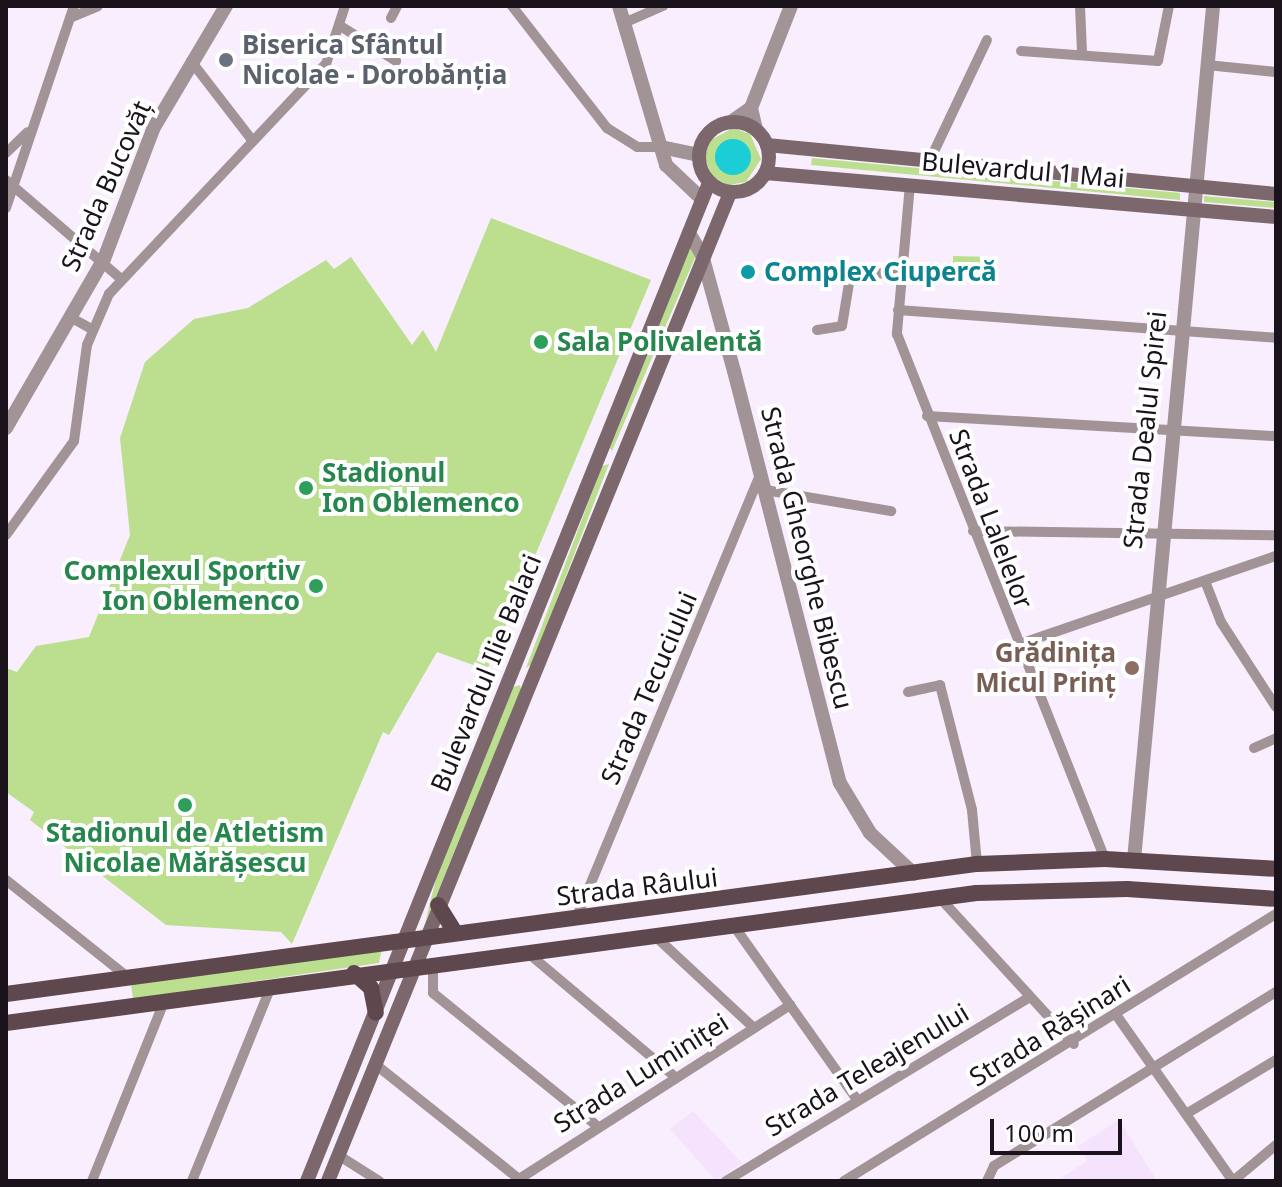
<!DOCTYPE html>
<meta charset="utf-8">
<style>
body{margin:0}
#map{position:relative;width:1282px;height:1187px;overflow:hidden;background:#f8eefd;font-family:"Noto Sans",sans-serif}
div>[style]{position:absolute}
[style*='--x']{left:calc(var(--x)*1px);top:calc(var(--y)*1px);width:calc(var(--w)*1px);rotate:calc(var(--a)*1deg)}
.built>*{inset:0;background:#f5e3fe}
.green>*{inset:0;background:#bbdf8e}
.water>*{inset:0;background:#1bcdd4}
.round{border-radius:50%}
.minor>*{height:10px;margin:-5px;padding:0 5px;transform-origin:5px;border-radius:5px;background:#a29397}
.tertiary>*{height:14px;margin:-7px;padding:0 7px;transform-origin:7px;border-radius:7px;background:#a29397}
.secondary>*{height:14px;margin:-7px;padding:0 7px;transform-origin:7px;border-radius:7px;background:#7b676c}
.secondary>.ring{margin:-7px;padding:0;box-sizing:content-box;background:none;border:14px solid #7b676c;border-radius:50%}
.primary>*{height:16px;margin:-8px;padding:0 8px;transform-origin:8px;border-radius:8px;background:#5f474e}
.dots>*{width:22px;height:22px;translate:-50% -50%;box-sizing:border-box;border:4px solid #fff;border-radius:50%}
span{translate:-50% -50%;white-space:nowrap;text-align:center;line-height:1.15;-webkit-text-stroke:8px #fff;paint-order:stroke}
.worship-label{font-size:26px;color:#5b616d;font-weight:700}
.left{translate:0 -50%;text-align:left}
.street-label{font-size:26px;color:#1a131c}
.culture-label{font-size:26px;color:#0d838f;font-weight:700}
.leisure-label{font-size:26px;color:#27864d;font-weight:700}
.right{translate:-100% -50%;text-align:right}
.education-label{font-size:26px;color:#785e54;font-weight:700}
.frame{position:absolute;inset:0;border:8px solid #1a131c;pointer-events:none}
.scale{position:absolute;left:990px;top:1119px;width:132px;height:36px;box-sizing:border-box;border:4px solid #1a131c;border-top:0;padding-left:10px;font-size:24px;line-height:28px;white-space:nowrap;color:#1a131c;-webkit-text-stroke:6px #fff;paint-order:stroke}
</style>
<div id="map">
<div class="built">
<div style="clip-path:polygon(693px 1111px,742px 1163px,716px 1181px,670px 1129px)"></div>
<div style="clip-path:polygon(1119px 1120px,1157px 1181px,1056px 1181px,1087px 1161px,1078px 1146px)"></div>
</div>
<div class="green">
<div style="clip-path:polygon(evenodd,733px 128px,750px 134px,761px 159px,746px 182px,728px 185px,712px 176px,705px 159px,709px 141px,733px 128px,734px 139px,750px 153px,718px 168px,716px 151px,734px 139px)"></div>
<div style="clip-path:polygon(812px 158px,1180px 193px,1180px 200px,811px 165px)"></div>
<div style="clip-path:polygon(1204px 196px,1276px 202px,1276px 208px,1204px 202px)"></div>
<div style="clip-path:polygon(491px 218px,651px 280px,487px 670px,437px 652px,389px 735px,383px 732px,292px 944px,281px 932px,166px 925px,30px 820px,34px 812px,6px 792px,6px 668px,17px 672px,36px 646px,89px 637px,130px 535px,120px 438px,145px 362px,194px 319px,248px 308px,326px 260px,334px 269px,351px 257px,412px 345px,423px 330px,436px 352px)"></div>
<div style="clip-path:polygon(690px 248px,697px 253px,612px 451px,610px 448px)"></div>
<div style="clip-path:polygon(953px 256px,988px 257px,987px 274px,953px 272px)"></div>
<div style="clip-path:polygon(609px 464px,532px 664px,526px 668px,602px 466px)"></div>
<div style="clip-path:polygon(520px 685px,521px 690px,425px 923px,437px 875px,513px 687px)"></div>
<div style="clip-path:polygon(382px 948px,379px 963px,133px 999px,131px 984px)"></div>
</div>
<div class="water">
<div class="round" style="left:715px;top:139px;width:36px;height:36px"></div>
</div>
<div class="minor">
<div style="--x:512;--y:6;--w:155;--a:52.1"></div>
<div style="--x:607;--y:128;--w:36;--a:32"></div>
<div style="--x:637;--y:147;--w:24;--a:0"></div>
<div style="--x:1080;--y:6;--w:46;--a:87.5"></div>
<div style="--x:70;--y:18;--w:30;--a:-23"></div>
<div style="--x:391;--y:18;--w:13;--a:-63"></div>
<div style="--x:624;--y:23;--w:43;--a:-23.6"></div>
<div style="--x:342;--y:27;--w:64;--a:32.2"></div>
<div style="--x:1021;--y:51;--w:137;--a:4.2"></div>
<div style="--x:1158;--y:61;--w:56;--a:-78.7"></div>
<div style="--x:191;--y:61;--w:100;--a:52.3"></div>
<div style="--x:1207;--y:65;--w:69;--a:5.8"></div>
<div style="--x:6;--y:153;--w:30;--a:-44"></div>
<div style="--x:929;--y:162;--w:135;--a:-64.6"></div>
<div style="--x:6;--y:180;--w:150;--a:40.7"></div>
<div style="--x:910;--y:184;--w:151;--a:95"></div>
<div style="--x:897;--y:334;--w:565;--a:68.39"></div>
<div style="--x:6;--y:208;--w:213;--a:-71.4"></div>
<div style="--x:898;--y:310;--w:379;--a:4.2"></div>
<div style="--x:70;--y:317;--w:25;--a:29"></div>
<div style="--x:817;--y:330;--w:25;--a:-9"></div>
<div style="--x:842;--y:326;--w:56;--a:-80.7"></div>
<div style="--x:851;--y:271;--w:50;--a:4.6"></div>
<div style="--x:927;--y:416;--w:350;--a:3.3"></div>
<div style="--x:765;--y:490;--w:128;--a:9.5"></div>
<div style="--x:973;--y:531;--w:303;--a:0.8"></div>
<div style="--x:6;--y:535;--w:116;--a:-54.1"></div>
<div style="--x:74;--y:441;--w:97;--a:-82.3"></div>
<div style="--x:87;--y:345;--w:56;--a:-66.7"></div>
<div style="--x:109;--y:294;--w:316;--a:-46.7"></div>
<div style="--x:326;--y:64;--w:61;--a:-71.9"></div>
<div style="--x:1205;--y:581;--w:44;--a:68.7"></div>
<div style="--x:1221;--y:622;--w:101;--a:57.1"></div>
<div style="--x:1017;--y:645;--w:274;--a:-19"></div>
<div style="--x:908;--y:692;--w:33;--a:-12"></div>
<div style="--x:940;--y:685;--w:129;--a:75.6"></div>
<div style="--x:972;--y:810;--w:54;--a:84.7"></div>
<div style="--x:1254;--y:748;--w:24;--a:-24"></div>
<div style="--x:6;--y:880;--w:159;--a:38.6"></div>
<div style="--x:940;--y:898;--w:198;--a:47.5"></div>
<div style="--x:576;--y:919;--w:481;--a:-67.5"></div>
<div style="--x:734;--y:926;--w:214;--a:54.7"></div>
<div style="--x:655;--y:936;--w:135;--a:42.9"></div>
<div style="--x:528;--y:953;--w:189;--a:40.1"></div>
<div style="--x:433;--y:963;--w:30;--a:90"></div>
<div style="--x:433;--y:993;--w:208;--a:39"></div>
<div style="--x:1117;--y:1016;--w:202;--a:54.9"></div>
<div style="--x:375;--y:1064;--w:184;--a:38.6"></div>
<div style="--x:1186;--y:1114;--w:105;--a:-31"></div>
<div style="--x:338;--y:1155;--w:49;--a:32.4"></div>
<div style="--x:92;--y:1181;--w:196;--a:-68.1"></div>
<div style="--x:192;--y:1181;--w:210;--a:-67.9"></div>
<div style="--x:516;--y:1181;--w:326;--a:-32.7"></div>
<div style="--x:726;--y:1181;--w:355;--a:-31.2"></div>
<div style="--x:844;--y:1181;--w:508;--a:-31.72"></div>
<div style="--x:987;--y:1181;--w:17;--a:-65"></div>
<div style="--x:994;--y:1166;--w:331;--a:-31.7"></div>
<div style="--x:1233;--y:1181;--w:56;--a:-39.9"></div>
</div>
<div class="tertiary">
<div style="--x:619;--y:6;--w:166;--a:73.5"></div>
<div style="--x:666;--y:165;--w:50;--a:43.4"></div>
<div style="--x:751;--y:108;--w:22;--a:77"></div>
<div style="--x:731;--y:122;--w:24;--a:-35"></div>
<div style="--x:751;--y:108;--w:110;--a:-68.6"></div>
<div style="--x:661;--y:147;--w:38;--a:12"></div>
<div style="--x:689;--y:233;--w:26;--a:59"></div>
<div style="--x:702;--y:255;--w:120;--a:74.6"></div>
<div style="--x:734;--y:371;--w:425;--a:75.6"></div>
<div style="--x:840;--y:783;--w:58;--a:59"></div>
<div style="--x:870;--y:833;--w:60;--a:43"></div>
<div style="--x:6;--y:428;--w:195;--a:-59.9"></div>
<div style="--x:104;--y:259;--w:139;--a:-69.3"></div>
<div style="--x:153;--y:129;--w:143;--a:-59.3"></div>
<div style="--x:1134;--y:860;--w:858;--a:-84.71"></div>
</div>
<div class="secondary">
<div class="ring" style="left:699px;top:122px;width:56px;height:56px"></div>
<div style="--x:767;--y:145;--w:511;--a:5.5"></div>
<div style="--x:765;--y:173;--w:513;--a:4.92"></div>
<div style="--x:307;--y:1181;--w:1076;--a:-68.06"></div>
<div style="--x:328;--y:1181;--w:1067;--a:-67.86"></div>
</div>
<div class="primary">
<div style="--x:438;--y:905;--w:32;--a:58"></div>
<div style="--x:354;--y:973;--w:23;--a:41"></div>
<div style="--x:371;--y:988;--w:25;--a:79"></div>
<div style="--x:6;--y:994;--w:980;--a:-7.63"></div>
<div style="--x:977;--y:864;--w:128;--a:-2.2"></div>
<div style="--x:1105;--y:859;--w:171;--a:3.3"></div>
<div style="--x:6;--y:1023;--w:979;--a:-7.63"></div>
<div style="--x:976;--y:893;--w:151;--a:-1.5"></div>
<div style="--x:1127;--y:889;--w:149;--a:3.8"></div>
</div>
<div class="dots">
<div style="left:226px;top:60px;background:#6b7280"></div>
<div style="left:748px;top:272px;background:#0f9aa8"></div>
<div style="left:541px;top:342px;background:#2e9e5b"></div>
<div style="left:306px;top:488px;background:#2e9e5b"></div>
<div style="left:316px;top:586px;background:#2e9e5b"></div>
<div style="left:1132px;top:668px;background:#8d6e63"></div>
<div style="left:185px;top:805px;background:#2e9e5b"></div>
</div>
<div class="worship-label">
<span class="left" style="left:242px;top:60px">Biserica Sfântul<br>Nicolae - Dorobănția</span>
</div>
<div class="street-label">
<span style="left:1023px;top:170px;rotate:5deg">Bulevardul 1 Mai</span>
<span style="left:106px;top:186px;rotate:-66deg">Strada Bucovăț</span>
<span style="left:1145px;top:430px;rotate:-84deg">Strada Dealul Spirei</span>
<span style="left:991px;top:519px;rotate:69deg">Strada Lalelelor</span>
<span style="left:807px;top:558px;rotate:76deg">Strada Gheorghe Bibescu</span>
<span style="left:486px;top:673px;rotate:-68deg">Bulevardul Ilie Balaci</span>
<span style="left:649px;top:688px;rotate:-67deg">Strada Tecuciului</span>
<span style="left:637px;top:887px;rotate:-7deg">Strada Râului</span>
<span style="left:1050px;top:1031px;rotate:-32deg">Strada Rășinari</span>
<span style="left:867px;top:1070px;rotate:-31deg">Strada Teleajenului</span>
<span style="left:641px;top:1073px;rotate:-32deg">Strada Luminiței</span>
</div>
<div class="culture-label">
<span class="left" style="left:764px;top:272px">Complex Ciupercă</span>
</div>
<div class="leisure-label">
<span class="left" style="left:557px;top:342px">Sala Polivalentă</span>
<span class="left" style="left:322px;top:488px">Stadionul<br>Ion Oblemenco</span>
<span class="right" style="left:300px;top:586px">Complexul Sportiv<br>Ion Oblemenco</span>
<span style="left:185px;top:848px">Stadionul de Atletism<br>Nicolae Mărășescu</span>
</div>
<div class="education-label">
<span class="right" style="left:1116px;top:668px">Grădinița<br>Micul Prinț</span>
</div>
<div class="frame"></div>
<div class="scale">100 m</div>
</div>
